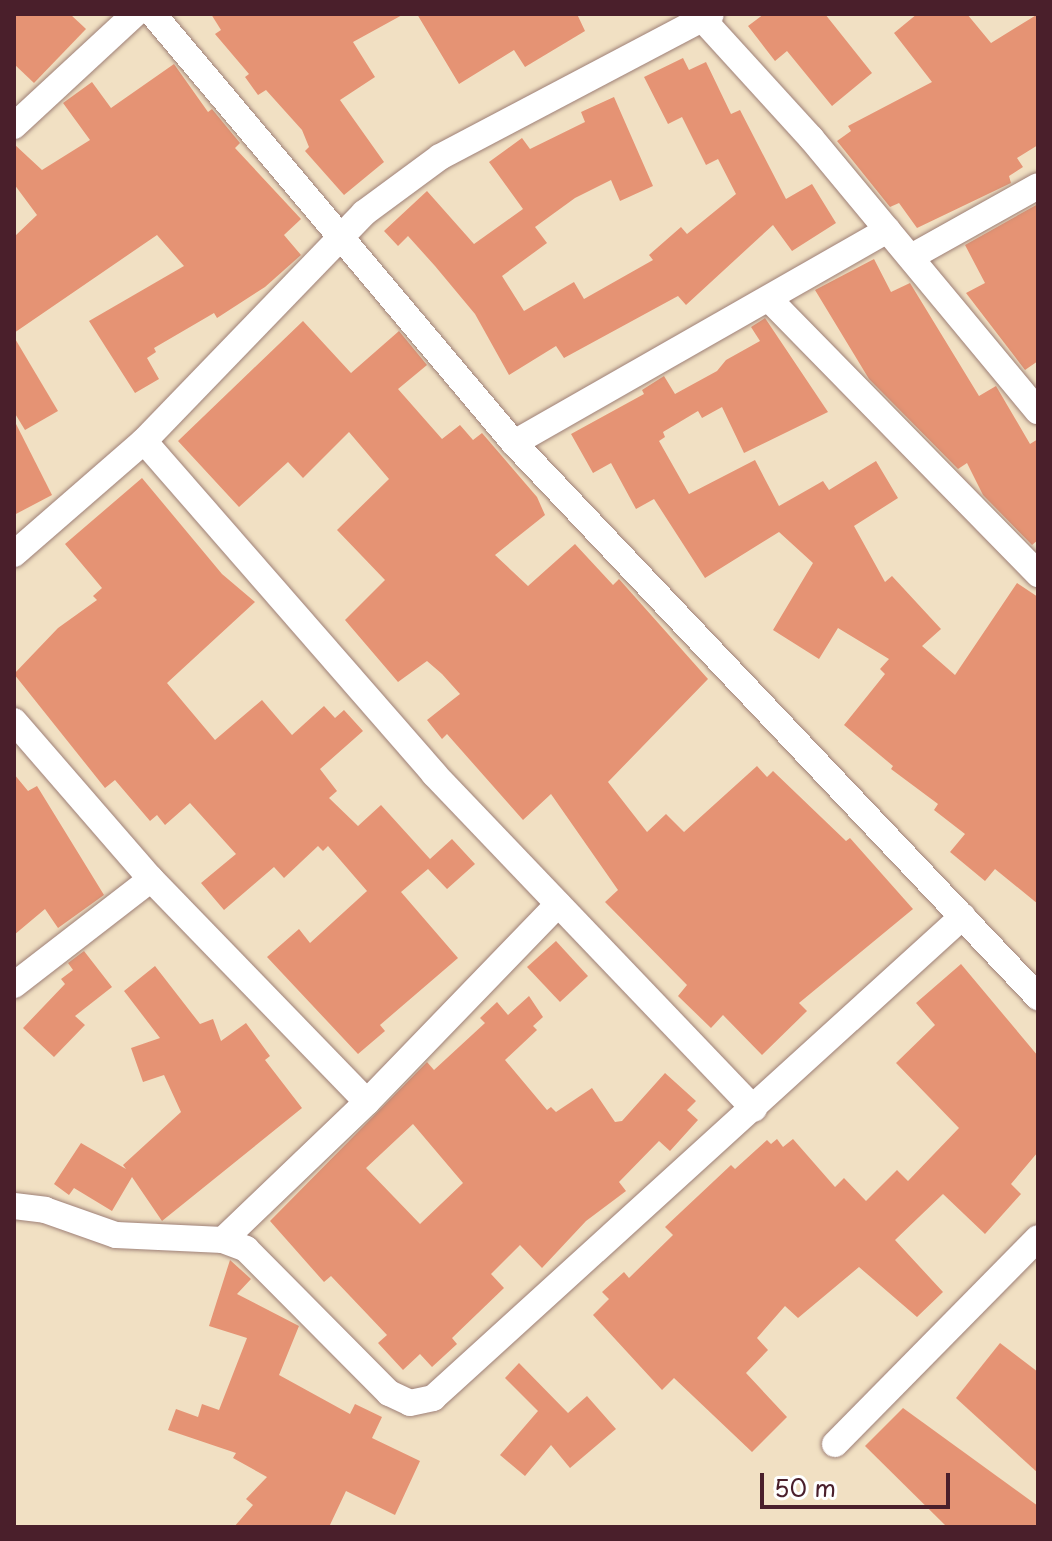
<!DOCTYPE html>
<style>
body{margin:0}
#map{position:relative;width:1052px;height:1541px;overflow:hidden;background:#f1e0c3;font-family:"Playpen Sans",sans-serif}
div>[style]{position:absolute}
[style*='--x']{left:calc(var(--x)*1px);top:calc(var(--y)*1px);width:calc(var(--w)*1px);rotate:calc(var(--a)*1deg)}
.building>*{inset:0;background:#e59374}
.roads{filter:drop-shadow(0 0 2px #9e8077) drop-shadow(0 0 2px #9e8077)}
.minor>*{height:26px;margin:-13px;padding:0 13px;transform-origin:13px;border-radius:13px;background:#fff}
span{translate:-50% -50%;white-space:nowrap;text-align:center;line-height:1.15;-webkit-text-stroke:6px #fff;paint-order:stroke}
.frame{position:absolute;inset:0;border:16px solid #4a1f2b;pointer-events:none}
.scale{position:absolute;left:760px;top:1473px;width:190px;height:36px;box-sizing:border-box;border:4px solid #4a1f2b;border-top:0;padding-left:10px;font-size:24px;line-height:28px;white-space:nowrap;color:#4a1f2b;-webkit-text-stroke:6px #fff;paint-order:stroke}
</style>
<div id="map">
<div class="building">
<div style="clip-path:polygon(14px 14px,70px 14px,86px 29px,34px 83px,14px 64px)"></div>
<div style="clip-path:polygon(211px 14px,404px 14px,353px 42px,375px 77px,340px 100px,384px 162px,344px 195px,305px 151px,309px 147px,302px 130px,266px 90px,258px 95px,245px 77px,249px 74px,215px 34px,221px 30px)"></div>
<div style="clip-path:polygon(417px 14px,577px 14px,585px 31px,525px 67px,514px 50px,459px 84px)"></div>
<div style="clip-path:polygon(764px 14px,825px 14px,872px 73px,832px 106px,787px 51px,775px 61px,748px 26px)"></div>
<div style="clip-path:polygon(917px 14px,967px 14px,991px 43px,1038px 14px,1038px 145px,1017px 158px,1023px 167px,1009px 176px,1011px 183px,917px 228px,899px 203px,890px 207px,837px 141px,851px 131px,848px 126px,932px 82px,894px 33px)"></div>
<div style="clip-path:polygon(683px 58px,689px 70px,706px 62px,731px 114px,740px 110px,786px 199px,812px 184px,836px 223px,792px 251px,773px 225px,686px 305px,678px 296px,564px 358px,556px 346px,509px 375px,475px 314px,435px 266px,408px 236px,398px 246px,384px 231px,427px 191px,474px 244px,523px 209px,489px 162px,522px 138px,530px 149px,585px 122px,581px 112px,614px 97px,653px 186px,620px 201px,611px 180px,575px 198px,535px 227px,547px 243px,502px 276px,524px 311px,574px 282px,584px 299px,653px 260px,649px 255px,681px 227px,687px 234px,736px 194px,718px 159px,706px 165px,682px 117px,668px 124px,644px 77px)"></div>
<div style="clip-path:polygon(174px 64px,208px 112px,212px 109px,240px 143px,235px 148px,301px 219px,284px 235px,301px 255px,265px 287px,217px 318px,214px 313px,154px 348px,156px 352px,147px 358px,159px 379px,135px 393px,89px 321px,184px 266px,157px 235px,14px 333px,14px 237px,37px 215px,14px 184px,14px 144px,42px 170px,90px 140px,63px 103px,92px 82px,111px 108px)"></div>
<div style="clip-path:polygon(1038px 204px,1038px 361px,1025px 370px,966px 293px,985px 283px,965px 245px)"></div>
<div style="clip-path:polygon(874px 259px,891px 292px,910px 283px,979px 396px,996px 386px,1030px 444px,1038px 439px,1038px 540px,1032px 545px,983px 495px,967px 463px,958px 469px,869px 379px,815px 290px)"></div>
<div style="clip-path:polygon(765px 318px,828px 412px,744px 453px,722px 407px,702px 418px,698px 411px,663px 432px,665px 437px,659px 441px,689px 494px,755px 460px,779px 506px,823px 481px,829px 490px,876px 461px,898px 498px,854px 526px,885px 582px,892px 576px,941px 629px,922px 646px,955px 675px,1017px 583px,1038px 597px,1038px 904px,995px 869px,985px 881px,950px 852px,965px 834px,934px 810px,938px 804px,891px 769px,893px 766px,844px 725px,885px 674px,880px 669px,889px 659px,838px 628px,819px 659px,773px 630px,813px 563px,779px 532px,705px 578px,654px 499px,636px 509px,611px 463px,593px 473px,571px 434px,644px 394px,642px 390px,664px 376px,675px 394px,717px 371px,726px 360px,760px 341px,751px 327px)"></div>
<div style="clip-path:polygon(303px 321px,351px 373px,399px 331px,427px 365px,398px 389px,442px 439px,460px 425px,473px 440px,482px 433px,537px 497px,545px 515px,495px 555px,528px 586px,575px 544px,613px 585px,619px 579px,708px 679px,608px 782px,647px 832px,666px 814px,684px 832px,757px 766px,767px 777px,773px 771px,846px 841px,850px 838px,913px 909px,799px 1003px,807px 1011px,762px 1055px,723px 1015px,711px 1028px,678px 996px,687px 985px,605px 902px,618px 890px,551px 794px,523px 820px,447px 734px,442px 739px,427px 720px,460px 694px,442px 674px,427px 661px,398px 682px,345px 620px,385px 580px,337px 530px,389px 479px,349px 432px,303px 478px,288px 462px,239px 507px,178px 441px)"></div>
<div style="clip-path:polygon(14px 337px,58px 411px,25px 430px,14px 412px)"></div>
<div style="clip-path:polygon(14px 420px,52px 495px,14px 515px)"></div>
<div style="clip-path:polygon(142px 478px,222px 574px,255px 602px,167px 683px,215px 740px,262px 700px,292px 735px,324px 706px,335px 718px,344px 710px,363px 731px,320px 769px,337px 791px,329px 798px,358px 826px,381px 805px,430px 859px,452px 839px,475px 864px,447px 889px,428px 869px,401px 892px,458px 958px,380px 1025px,385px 1031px,358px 1054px,267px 957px,299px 929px,310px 943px,367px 891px,328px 846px,323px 851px,318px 846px,284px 878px,274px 867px,224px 910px,201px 883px,236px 854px,190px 803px,165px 825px,157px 815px,150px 821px,115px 780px,105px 788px,14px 674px,58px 628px,97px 600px,93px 596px,102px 588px,65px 544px)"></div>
<div style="clip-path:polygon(14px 774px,28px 791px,37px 786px,104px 895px,58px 928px,45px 909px,14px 935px)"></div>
<div style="clip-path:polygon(556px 941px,588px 976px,560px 1002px,527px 967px)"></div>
<div style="clip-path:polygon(84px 951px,112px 987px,75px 1016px,85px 1025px,54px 1057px,23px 1028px,65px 984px,61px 979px,73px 970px,68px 963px)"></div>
<div style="clip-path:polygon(961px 964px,1038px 1056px,1038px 1152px,1011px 1184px,1021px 1194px,985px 1234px,943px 1194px,895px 1240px,943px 1292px,917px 1317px,859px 1267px,798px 1318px,785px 1306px,757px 1338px,768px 1350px,746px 1373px,787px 1417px,752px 1452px,674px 1378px,662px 1390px,593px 1315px,609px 1299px,602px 1292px,624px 1272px,629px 1278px,673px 1235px,665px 1227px,731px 1165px,735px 1169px,767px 1140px,771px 1144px,777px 1139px,783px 1147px,793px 1139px,835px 1187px,844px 1178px,866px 1201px,897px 1170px,908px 1181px,959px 1128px,896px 1063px,935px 1025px,916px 1003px)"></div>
<div style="clip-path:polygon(155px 966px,200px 1024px,213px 1019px,221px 1041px,246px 1023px,270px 1056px,265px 1060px,302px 1108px,162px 1221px,132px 1177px,112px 1211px,74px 1188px,69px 1195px,54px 1184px,81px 1143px,126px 1169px,123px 1165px,181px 1112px,164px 1075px,143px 1082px,131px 1048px,160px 1038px,124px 991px)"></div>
<div style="clip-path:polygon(evenodd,529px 996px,543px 1017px,533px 1026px,537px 1030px,505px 1060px,547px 1110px,551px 1107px,556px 1112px,592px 1088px,615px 1122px,622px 1121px,665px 1073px,696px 1101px,687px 1110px,698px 1120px,670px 1151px,659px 1141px,619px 1182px,626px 1191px,586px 1221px,542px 1268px,520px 1245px,491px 1274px,504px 1288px,452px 1338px,457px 1344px,432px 1367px,420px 1354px,403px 1370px,378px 1343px,387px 1335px,331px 1276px,324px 1282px,270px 1221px,427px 1062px,434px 1070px,485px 1023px,480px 1018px,497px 1002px,508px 1015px,529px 996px,413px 1124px,463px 1183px,420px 1224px,366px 1168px,413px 1124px)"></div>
<div style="clip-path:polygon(230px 1260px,251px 1279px,237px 1294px,299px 1326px,279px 1375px,350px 1414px,355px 1404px,382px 1417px,372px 1438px,420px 1461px,395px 1515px,346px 1491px,329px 1527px,234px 1527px,253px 1505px,246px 1499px,267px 1477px,233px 1458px,236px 1453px,168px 1430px,176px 1409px,198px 1417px,202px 1404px,219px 1410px,247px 1338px,209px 1326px)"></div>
<div style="clip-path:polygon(1000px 1343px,1038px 1372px,1038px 1473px,956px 1398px)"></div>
<div style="clip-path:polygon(519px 1363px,568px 1413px,587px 1396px,616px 1429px,570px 1468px,551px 1445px,525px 1476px,500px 1455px,538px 1411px,505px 1378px)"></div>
<div style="clip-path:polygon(903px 1408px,1038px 1506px,1038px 1527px,947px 1527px,865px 1446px)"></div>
</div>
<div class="roads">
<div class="minor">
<div style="--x:153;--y:14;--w:561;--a:49.92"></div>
<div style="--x:514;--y:443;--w:763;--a:46.59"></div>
<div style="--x:698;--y:14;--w:168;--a:47.7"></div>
<div style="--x:811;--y:138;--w:355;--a:50.3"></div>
<div style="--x:14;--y:126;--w:165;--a:-42.8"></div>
<div style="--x:911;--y:257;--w:145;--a:-29.2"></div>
<div style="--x:769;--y:299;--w:385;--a:45.6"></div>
<div style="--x:144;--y:441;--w:442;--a:48.9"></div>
<div style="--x:434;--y:774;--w:463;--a:46.3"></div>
<div style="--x:514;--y:443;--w:430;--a:-29.7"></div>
<div style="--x:14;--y:554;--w:172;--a:-41"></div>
<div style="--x:144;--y:441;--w:317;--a:-46"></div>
<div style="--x:364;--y:213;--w:94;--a:-36.4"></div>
<div style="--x:440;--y:157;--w:306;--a:-27.8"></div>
<div style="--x:14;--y:721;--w:209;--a:49.1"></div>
<div style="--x:151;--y:879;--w:310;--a:45.9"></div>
<div style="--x:14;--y:985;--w:173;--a:-37.7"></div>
<div style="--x:14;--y:1206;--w:31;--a:7"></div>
<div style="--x:45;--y:1210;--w:75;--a:19.4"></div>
<div style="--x:116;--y:1235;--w:107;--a:2.7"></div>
<div style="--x:223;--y:1240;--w:25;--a:21"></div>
<div style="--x:246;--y:1249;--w:203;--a:45.2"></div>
<div style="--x:389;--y:1393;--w:23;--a:25"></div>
<div style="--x:410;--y:1403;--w:24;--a:-12"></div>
<div style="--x:433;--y:1398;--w:716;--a:-42.28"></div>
<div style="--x:223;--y:1240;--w:199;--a:-43.8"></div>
<div style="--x:367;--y:1102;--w:275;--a:-46"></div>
<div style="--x:835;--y:1444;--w:289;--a:-45.4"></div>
</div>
</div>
<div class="frame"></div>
<div class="scale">50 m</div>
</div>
